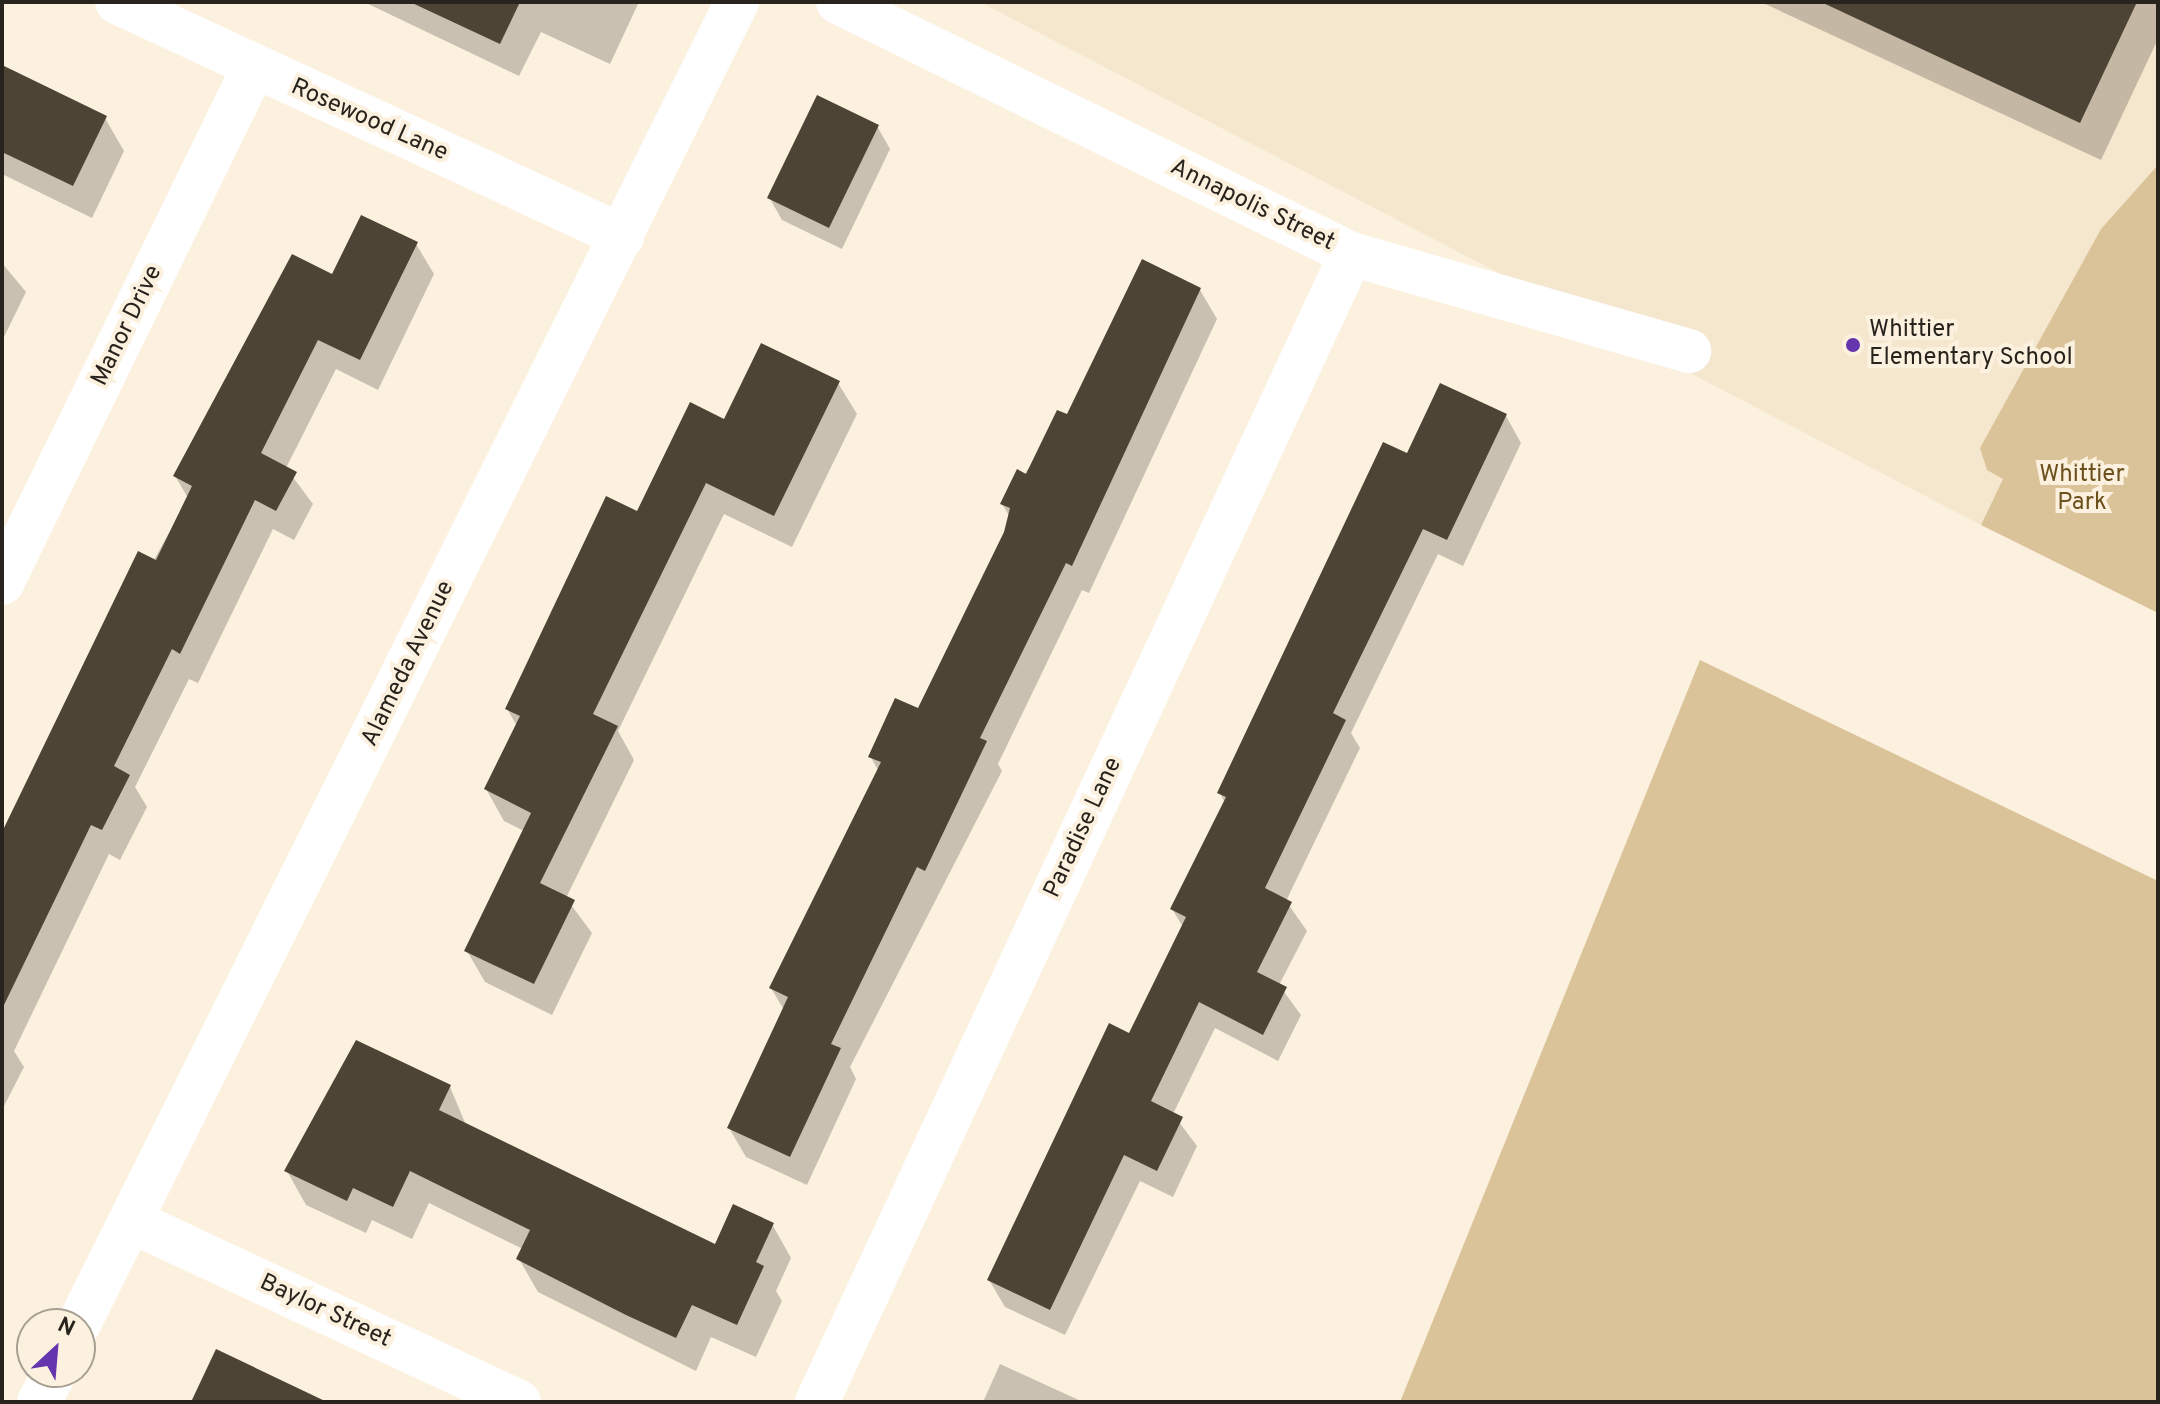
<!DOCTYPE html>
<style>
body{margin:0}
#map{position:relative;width:2160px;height:1404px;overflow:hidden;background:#fcf1df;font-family:Overpass,sans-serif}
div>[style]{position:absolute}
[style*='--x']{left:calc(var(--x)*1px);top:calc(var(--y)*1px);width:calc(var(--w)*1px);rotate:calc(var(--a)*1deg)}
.built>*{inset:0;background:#f5e7ce}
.green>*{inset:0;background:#dbc399}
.shadow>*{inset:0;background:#0003}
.building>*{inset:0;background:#4d4435}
.minor>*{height:44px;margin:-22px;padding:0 22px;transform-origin:22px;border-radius:22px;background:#fff}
.dots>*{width:22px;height:22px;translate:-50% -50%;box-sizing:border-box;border:4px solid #fcf1df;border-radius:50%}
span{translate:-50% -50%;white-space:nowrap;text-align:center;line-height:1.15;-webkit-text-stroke:8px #fcf1df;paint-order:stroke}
.street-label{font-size:24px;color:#28241d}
.poi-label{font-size:24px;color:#28241d}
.left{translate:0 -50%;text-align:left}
.park-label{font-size:24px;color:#6c511c}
.frame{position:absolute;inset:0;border:4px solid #28241d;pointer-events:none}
.north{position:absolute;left:16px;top:1308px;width:80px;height:80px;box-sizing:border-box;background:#fcf1df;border:2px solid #a79f91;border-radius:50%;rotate:26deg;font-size:22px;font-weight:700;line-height:32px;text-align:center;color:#28241d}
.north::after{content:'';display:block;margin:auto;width:28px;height:36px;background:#6535ad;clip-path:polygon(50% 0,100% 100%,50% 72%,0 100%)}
</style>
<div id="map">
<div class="built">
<div style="clip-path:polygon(980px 2px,2158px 2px,2158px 165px,1981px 525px)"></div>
</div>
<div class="green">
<div style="clip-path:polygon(2158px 165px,2158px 613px,1981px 525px,2003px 479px,1987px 470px,1980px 448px,2101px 229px)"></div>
<div style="clip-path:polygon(1700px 660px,2158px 881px,2158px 1402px,1400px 1402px)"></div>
</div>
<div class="shadow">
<div style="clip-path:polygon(364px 2px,639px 2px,610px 64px,541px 32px,519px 76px)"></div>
<div style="clip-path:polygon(1761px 2px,2158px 2px,2158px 39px,2101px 160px)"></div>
<div style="clip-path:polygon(2px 67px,105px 118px,124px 151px,92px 218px,2px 174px)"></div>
<div style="clip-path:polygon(877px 126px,890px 149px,842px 249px,782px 220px,769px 197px)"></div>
<div style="clip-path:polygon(416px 244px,434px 274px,378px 390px,336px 369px,286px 468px,313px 504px,294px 540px,273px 529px,198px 683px,189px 679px,135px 787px,147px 807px,120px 860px,109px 854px,14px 1051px,24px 1067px,2px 1110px,2px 837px,188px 498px,175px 476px,333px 277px)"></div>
<div style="clip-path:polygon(2px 263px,26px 292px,2px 341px)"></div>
<div style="clip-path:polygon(1200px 290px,1217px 319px,1089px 593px,1082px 590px,998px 764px,1002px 771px,850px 1067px,856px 1079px,807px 1185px,746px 1157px,729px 1128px,784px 1010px,771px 988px,878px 770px,870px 756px,919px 711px,1006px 533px,1010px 517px,1002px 504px,1067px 417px)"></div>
<div style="clip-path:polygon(838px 383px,857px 414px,792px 547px,724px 514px,618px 731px,634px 760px,566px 898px,592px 933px,552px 1015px,485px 982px,467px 951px,524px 831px,504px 821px,486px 789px,517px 726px,507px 709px,638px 514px,725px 422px)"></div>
<div style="clip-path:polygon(1506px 416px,1521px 443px,1463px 566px,1438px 554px,1351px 733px,1360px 748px,1286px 901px,1307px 931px,1279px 985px,1301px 1015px,1278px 1061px,1215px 1028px,1173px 1114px,1197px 1146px,1173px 1197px,1140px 1181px,1065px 1335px,1005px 1307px,989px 1280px,1130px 1035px,1183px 927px,1172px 909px,1225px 803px,1220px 793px,1407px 455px)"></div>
<div style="clip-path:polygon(450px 1087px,466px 1125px,716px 1247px,772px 1224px,791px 1258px,776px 1291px,782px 1301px,756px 1357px,711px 1337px,696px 1371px,538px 1292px,519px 1259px,523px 1249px,429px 1203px,412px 1239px,372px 1220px,366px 1233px,306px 1205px,287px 1171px)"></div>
<div style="clip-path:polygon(1000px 1364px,1083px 1402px,983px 1402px)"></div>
</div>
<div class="building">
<div style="clip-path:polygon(410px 2px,520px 2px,500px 44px)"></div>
<div style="clip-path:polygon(1821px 2px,2137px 2px,2080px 123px)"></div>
<div style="clip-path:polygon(2px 65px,107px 116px,73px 186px,2px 152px)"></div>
<div style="clip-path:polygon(817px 95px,879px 125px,829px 228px,767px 198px)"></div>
<div style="clip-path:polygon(361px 215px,418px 242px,360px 360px,318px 340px,261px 453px,297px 472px,276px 511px,255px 500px,180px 654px,172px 649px,114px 766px,130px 775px,102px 830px,91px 825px,2px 1009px,2px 832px,138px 551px,156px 560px,192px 486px,173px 476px,292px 254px,332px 274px)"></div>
<div style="clip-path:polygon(1142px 259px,1201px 288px,1072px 566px,1066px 563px,980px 738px,987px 741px,925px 871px,917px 867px,831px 1044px,841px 1048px,790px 1157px,727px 1128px,788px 997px,769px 988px,881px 762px,868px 757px,895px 698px,918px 708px,1004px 532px,1010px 508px,1000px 504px,1017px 469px,1026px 474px,1057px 410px,1067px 414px)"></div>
<div style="clip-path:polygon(761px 343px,840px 381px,774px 516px,706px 483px,593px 714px,618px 726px,540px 883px,575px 900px,534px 984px,464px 951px,531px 813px,484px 789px,520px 716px,505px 709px,606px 496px,637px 511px,690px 402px,724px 419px)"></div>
<div style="clip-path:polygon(1440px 383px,1507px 414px,1447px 540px,1423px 529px,1333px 713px,1346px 720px,1265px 888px,1292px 902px,1257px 972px,1287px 987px,1263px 1035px,1199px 1002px,1151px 1101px,1183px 1117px,1157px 1171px,1124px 1155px,1050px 1310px,987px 1280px,1109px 1023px,1129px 1033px,1186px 917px,1170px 909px,1226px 797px,1217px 793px,1383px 442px,1407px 453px)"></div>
<div style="clip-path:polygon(356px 1040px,451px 1085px,439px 1110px,715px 1244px,733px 1204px,774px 1223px,756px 1262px,764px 1266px,737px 1325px,692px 1305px,676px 1338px,626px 1315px,516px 1259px,530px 1230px,410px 1171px,393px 1207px,353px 1188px,347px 1201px,284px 1171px)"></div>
<div style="clip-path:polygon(216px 1349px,327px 1402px,191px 1402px)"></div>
</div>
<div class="minor">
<div style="--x:117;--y:2;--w:557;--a:24.86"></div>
<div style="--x:838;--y:2;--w:572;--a:26.16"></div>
<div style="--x:1351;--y:254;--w:352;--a:16"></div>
<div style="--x:2;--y:583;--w:572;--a:-63.97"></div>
<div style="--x:131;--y:1221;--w:428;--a:25"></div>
<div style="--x:79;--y:1324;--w:1477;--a:-63.54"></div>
<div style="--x:39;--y:1402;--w:34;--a:-62"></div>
<div style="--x:817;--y:1402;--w:1266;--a:-65.05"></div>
</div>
<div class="dots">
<div style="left:1853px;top:345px;background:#6535ad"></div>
</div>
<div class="street-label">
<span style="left:369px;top:121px;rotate:24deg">Rosewood Lane</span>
<span style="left:1252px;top:206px;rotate:26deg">Annapolis Street</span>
<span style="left:128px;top:326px;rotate:-64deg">Manor Drive</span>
<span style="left:409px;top:664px;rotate:-64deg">Alameda Avenue</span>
<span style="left:1084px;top:828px;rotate:-65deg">Paradise Lane</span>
<span style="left:325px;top:1312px;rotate:25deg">Baylor Street</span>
</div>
<div class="poi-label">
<span class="left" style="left:1869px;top:345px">Whittier<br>Elementary School</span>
</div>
<div class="park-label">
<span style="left:2082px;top:490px">Whittier<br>Park</span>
</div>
<div class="frame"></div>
<div class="north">N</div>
</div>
